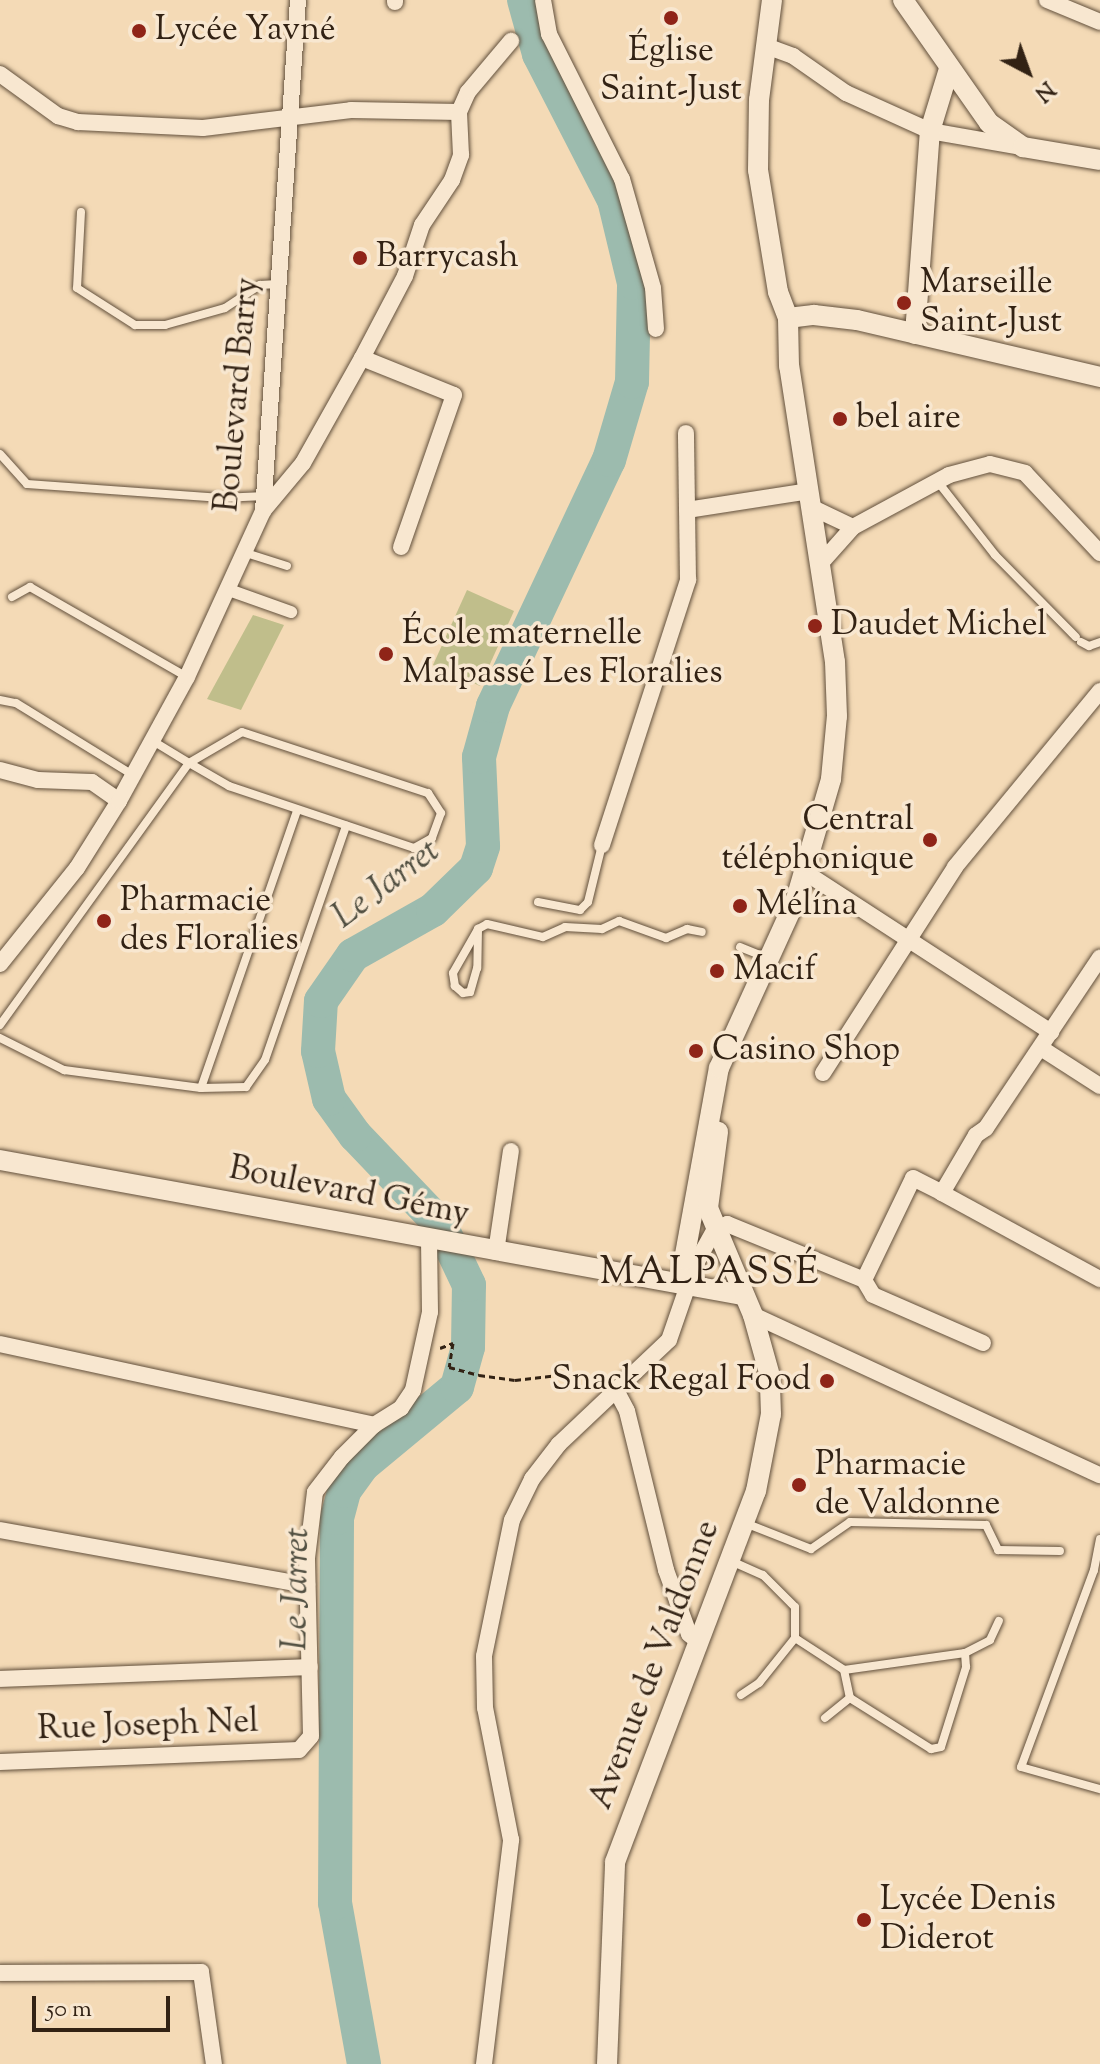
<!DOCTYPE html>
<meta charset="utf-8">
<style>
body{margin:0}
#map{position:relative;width:1100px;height:2064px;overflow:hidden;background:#f4dab6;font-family:"Sorts Mill Goudy",serif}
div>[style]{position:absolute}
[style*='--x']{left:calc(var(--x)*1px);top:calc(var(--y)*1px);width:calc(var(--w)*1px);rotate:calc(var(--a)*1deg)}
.green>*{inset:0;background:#c0be8b}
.river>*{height:34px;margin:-17px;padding:0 17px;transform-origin:17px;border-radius:17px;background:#9cbbae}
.path>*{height:3px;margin-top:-1.5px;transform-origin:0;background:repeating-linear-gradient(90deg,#322214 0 6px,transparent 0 10px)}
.roads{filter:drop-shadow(0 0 2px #62503c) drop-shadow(0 0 2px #62503c)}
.service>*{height:8px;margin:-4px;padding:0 4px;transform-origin:4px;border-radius:4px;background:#f8e7d0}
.pedestrian>*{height:12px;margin:-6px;padding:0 6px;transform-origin:6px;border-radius:6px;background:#f8e7d0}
.minor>*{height:16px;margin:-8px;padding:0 8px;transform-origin:8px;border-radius:8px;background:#f8e7d0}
.tertiary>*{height:20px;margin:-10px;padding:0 10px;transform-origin:10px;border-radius:10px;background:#f8e7d0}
.dots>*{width:22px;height:22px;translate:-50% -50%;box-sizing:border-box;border:4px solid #f8e7d0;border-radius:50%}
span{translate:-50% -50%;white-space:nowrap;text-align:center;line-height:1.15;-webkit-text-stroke:7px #f8e7d0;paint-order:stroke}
.poi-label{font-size:34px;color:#322214}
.left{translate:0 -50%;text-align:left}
.right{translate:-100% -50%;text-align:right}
.street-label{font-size:34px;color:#322214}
.water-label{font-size:36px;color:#525042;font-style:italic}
.quarter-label{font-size:38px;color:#322214;letter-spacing:2px}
.north{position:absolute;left:988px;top:32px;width:80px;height:80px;-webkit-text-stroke:6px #f8e7d0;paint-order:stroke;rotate:139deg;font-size:22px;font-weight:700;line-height:32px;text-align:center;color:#322214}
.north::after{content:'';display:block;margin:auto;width:28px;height:36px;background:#322214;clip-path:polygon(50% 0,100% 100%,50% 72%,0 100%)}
.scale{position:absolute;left:32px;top:1996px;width:138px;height:36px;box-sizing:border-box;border:4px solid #322214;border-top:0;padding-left:10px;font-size:24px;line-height:28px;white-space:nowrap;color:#322214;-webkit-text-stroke:6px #f8e7d0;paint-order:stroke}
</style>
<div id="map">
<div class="green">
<div style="clip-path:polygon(467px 590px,514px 611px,480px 686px,433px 665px)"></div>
<div style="clip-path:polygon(253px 615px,284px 625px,241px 710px,207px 699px)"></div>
</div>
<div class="river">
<div style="--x:364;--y:2064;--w:164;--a:-100.2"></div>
<div style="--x:335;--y:1903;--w:385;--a:-89.7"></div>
<div style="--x:337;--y:1518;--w:28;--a:-75"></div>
<div style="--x:344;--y:1491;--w:32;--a:-54"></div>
<div style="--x:363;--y:1465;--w:122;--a:-39.7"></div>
<div style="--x:457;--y:1387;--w:41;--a:-74.6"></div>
<div style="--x:468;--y:1347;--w:62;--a:-89.1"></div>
<div style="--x:469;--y:1285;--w:68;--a:-115.4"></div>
<div style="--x:440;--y:1224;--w:123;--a:-133.7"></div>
<div style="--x:355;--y:1135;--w:44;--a:-125.8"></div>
<div style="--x:329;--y:1099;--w:49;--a:-102.9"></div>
<div style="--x:318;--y:1051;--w:50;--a:-86.6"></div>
<div style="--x:321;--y:1001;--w:56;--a:-55.2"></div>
<div style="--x:353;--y:955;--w:92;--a:-29.4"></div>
<div style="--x:433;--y:910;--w:60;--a:-44.3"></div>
<div style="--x:476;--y:868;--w:23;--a:-72"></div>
<div style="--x:483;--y:846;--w:89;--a:-92.6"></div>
<div style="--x:479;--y:757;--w:53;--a:-74.6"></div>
<div style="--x:493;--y:706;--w:272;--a:-64.8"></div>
<div style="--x:609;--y:460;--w:81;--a:-73.6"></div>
<div style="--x:632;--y:382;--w:99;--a:-88.8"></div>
<div style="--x:634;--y:283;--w:85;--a:-103.5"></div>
<div style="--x:614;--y:200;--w:164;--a:-117.2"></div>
<div style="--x:539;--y:54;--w:56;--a:-105.5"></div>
</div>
<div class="path">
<div style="--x:440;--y:1348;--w:14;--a:-21"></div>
<div style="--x:453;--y:1343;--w:24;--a:99"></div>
<div style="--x:449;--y:1367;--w:31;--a:15"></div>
<div style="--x:479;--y:1375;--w:36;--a:8"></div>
<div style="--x:515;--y:1380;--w:61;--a:-6.5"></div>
<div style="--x:576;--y:1373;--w:25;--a:16"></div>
</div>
<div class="roads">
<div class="service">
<div style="--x:81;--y:212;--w:76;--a:93"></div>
<div style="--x:77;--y:288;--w:69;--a:32.5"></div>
<div style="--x:135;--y:325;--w:30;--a:0"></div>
<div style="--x:165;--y:325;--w:62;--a:-15.8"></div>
<div style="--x:225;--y:308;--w:42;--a:-33.3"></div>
<div style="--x:260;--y:285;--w:18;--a:-3"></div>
<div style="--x:0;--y:454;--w:40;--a:48"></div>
<div style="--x:27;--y:484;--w:195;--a:4.1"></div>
<div style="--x:221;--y:498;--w:44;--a:-2.6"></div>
<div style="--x:938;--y:482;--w:93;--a:52"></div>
<div style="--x:995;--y:555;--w:115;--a:45.4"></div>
<div style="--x:246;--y:553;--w:43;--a:17.6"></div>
<div style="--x:12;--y:597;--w:21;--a:-29"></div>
<div style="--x:30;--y:587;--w:181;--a:29.8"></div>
<div style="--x:1081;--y:642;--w:9;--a:27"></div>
<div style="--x:1089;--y:646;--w:12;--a:-20"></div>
<div style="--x:0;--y:700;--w:16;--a:11"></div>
<div style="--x:16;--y:703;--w:137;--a:31.6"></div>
<div style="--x:242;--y:732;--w:196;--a:18.2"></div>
<div style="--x:428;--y:793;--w:24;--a:57"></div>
<div style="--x:441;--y:813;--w:27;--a:110"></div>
<div style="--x:432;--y:838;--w:21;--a:151"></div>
<div style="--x:414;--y:848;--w:195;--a:-161.5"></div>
<div style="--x:229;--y:786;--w:46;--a:-150.1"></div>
<div style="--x:189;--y:763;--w:61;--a:-30.3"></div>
<div style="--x:538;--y:902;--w:43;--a:10.8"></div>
<div style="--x:580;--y:910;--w:11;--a:-45"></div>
<div style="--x:588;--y:902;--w:59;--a:-76.2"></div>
<div style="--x:478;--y:929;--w:39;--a:91"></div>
<div style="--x:477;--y:968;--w:25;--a:106"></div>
<div style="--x:470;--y:992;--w:7;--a:172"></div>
<div style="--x:463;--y:993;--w:11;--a:-139"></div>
<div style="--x:455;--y:986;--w:13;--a:-99"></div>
<div style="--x:453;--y:973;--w:51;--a:-60.4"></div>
<div style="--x:478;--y:929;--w:10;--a:-29"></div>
<div style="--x:487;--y:924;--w:57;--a:13.1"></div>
<div style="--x:543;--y:937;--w:24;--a:-24"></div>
<div style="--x:565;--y:927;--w:37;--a:3"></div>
<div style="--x:602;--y:929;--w:19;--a:-25"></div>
<div style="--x:619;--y:921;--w:50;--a:19.9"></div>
<div style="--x:666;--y:938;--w:23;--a:-23"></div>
<div style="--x:687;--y:929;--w:15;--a:11"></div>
<div style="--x:740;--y:947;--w:31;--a:22"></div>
<div style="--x:0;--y:1025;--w:323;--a:-54.2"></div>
<div style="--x:189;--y:763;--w:42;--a:-148.6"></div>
<div style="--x:0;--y:1038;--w:72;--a:26.6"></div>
<div style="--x:64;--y:1070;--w:138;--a:7.5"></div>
<div style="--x:201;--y:1088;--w:45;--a:-1.3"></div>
<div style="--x:246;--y:1087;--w:33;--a:-55"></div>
<div style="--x:265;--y:1060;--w:248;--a:-70.9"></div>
<div style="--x:201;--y:1088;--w:294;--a:-70.9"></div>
<div style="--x:745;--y:1523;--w:71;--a:21.5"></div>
<div style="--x:811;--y:1549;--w:47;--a:-34.7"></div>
<div style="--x:850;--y:1522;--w:136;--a:1.3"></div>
<div style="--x:986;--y:1525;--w:28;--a:64"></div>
<div style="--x:998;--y:1550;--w:62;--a:0.9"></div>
<div style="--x:1100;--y:1539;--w:32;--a:101"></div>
<div style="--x:1094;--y:1570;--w:210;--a:110.3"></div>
<div style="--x:1021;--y:1767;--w:82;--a:15.6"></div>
<div style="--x:731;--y:1561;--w:35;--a:24"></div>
<div style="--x:763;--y:1575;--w:45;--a:45"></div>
<div style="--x:795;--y:1607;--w:31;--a:90"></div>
<div style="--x:795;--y:1638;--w:59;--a:33.1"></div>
<div style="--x:844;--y:1670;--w:29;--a:78"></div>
<div style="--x:850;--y:1698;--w:96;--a:32.2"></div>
<div style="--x:931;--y:1749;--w:10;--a:-11"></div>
<div style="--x:941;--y:1747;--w:84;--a:-72.6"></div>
<div style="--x:966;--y:1667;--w:14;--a:-94"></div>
<div style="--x:965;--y:1653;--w:122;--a:172"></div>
<div style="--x:965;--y:1653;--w:28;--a:-27"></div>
<div style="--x:990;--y:1640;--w:21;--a:-65"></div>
<div style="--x:741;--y:1695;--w:22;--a:-34"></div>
<div style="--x:759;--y:1683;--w:58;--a:-51.3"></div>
<div style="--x:825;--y:1718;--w:32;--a:-39"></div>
</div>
<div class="pedestrian">
<div style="--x:229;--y:590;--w:66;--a:19.5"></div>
</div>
<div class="minor">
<div style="--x:543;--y:0;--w:35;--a:80"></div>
<div style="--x:549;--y:34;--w:162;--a:63.3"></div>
<div style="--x:622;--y:179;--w:113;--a:74.1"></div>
<div style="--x:653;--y:288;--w:41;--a:85.8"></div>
<div style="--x:1047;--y:0;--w:57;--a:22.5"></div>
<div style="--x:395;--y:2;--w:2;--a:-90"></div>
<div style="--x:766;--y:46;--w:29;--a:20"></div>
<div style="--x:793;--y:56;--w:65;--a:34.9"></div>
<div style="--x:846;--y:93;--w:92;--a:24.3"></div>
<div style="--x:930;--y:131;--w:92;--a:10"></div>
<div style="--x:0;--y:74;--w:72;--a:35.9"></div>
<div style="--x:58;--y:116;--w:21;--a:17"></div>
<div style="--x:78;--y:122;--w:125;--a:2.7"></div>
<div style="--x:203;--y:128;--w:149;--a:-6.9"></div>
<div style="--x:351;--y:110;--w:108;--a:1.1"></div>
<div style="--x:362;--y:358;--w:99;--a:21.9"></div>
<div style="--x:454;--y:395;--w:161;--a:109.2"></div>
<div style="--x:813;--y:508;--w:44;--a:25.4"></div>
<div style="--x:687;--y:510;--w:124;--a:-8.8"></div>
<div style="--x:263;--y:511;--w:62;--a:-50.2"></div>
<div style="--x:303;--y:463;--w:120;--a:-60.7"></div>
<div style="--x:362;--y:358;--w:93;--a:-62.3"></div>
<div style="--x:405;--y:276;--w:54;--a:-71.6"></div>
<div style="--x:422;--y:225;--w:54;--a:-56.3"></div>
<div style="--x:452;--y:180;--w:27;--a:-70"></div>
<div style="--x:461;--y:155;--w:43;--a:-92.7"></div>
<div style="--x:459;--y:112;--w:22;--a:-66"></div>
<div style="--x:468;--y:92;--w:67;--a:-49.9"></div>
<div style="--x:821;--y:563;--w:48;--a:-48.4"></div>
<div style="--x:853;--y:527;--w:109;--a:-28.4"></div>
<div style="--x:949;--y:475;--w:42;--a:-15"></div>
<div style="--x:990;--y:464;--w:36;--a:14"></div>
<div style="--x:1025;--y:473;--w:110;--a:46.8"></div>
<div style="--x:0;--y:770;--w:39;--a:15"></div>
<div style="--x:38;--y:780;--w:54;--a:2.1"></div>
<div style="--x:92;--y:782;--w:33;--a:35"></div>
<div style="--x:602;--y:845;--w:279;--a:-72"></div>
<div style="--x:688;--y:580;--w:147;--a:-90.8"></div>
<div style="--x:803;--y:871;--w:296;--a:33"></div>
<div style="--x:0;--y:964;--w:123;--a:-51.3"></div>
<div style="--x:77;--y:868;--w:79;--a:-57.9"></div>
<div style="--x:119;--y:801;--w:141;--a:-61.3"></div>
<div style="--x:187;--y:677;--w:183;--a:-65.4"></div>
<div style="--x:263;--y:511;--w:512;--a:-86.08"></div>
<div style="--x:1041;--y:1048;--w:70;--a:32.8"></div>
<div style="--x:823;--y:1073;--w:245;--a:-57.3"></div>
<div style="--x:955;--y:867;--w:228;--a:-50.5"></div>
<div style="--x:942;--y:1193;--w:180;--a:28.6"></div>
<div style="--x:496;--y:1252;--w:102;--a:-81.6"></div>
<div style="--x:864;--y:1280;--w:17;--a:59"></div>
<div style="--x:873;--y:1295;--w:120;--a:23.6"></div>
<div style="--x:753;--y:1315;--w:382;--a:24.8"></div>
<div style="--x:0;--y:1344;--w:383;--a:12.2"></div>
<div style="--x:617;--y:1392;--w:21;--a:62"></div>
<div style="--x:627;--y:1411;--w:164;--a:76.2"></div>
<div style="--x:666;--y:1570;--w:68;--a:70.2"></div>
<div style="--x:689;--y:1634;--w:13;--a:39"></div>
<div style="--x:0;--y:1530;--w:312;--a:10.2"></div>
<div style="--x:0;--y:1679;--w:310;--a:-2.2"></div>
<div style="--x:0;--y:1762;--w:299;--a:-2.3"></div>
<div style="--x:299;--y:1750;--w:18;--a:-49"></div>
<div style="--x:311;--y:1736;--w:178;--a:-91.3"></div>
<div style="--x:307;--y:1558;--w:66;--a:-83.1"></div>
<div style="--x:315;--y:1492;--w:44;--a:-52.4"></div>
<div style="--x:342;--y:1457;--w:45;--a:-45"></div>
<div style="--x:374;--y:1425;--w:32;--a:-32"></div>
<div style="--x:401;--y:1408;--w:22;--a:-56"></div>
<div style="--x:413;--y:1390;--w:80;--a:-77.7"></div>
<div style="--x:430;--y:1312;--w:74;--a:-90.8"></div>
<div style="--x:0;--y:1973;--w:201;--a:-0.3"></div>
<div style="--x:201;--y:1972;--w:93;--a:82"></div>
<div style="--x:484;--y:2064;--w:226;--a:-83.1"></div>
<div style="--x:511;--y:1840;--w:135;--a:-101.1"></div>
<div style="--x:485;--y:1708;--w:52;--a:-91.1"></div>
<div style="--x:484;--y:1656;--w:139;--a:-78.4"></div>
<div style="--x:512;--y:1520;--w:46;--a:-64"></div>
<div style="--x:532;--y:1479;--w:44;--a:-52.4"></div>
<div style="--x:559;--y:1444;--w:151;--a:-43.4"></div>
<div style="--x:669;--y:1340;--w:79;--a:-70.9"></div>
<div style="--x:695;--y:1265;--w:39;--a:-61"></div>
<div style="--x:714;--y:1231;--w:15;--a:-28"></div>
<div style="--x:727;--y:1224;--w:148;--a:22.2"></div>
<div style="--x:864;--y:1280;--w:113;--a:-64.3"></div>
<div style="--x:913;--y:1178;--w:33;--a:27"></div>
<div style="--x:942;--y:1193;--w:67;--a:-59.6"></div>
<div style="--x:976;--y:1135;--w:12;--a:-35"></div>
<div style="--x:986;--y:1128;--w:205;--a:-56.2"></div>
</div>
<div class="tertiary">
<div style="--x:903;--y:0;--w:150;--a:55"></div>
<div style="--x:989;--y:123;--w:42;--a:35.2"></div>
<div style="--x:1023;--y:147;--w:78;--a:9.6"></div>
<div style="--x:788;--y:318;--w:26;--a:-7"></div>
<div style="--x:814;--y:315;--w:43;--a:6.6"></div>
<div style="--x:857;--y:320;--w:250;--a:13.2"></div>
<div style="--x:915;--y:334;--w:204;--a:-85.8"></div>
<div style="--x:930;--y:131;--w:65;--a:-73"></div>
<div style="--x:0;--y:1160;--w:754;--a:10.31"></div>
<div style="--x:686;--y:1287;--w:27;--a:-94"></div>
<div style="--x:684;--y:1260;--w:195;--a:-79.7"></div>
<div style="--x:719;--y:1068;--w:186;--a:-65.5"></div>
<div style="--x:796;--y:899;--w:125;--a:-73.7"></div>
<div style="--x:831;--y:779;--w:63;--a:-84.6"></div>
<div style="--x:837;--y:716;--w:54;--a:-92.1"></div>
<div style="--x:835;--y:662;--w:300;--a:-98.8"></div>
<div style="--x:789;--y:366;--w:48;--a:-91.2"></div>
<div style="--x:788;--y:318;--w:28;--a:-111"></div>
<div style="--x:778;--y:292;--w:124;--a:-99.3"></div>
<div style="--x:758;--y:170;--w:70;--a:-89.2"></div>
<div style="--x:759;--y:100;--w:101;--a:-82.6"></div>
<div style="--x:607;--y:2064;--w:202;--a:-87.7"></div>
<div style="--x:615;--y:1862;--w:397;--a:-69.2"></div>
<div style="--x:756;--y:1491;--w:78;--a:-79"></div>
<div style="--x:771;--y:1414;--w:38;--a:-92"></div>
<div style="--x:770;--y:1376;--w:63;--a:-105.6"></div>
<div style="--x:753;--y:1315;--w:116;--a:-112.8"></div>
<div style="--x:708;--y:1208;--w:77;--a:-82.5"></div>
</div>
</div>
<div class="dots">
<div style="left:671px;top:18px;background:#8f2418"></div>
<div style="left:139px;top:31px;background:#8f2418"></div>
<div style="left:360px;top:258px;background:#8f2418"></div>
<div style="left:904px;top:303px;background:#8f2418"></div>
<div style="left:840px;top:419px;background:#8f2418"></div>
<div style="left:815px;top:626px;background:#8f2418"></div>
<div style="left:386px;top:654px;background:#8f2418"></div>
<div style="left:930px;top:840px;background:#8f2418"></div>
<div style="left:740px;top:906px;background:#8f2418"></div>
<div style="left:104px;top:921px;background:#8f2418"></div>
<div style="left:717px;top:971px;background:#8f2418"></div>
<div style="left:696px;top:1051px;background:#8f2418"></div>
<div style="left:827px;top:1381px;background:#8f2418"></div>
<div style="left:799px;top:1485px;background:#8f2418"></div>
<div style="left:864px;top:1920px;background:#8f2418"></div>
</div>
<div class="poi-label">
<span class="left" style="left:155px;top:31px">Lycée Yavné</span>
<span style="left:671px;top:71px">Église<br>Saint-Just</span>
<span class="left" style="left:376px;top:258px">Barrycash</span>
<span class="left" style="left:920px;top:303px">Marseille<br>Saint-Just</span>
<span class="left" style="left:856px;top:419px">bel aire</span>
<span class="left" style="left:831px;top:626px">Daudet Michel</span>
<span class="left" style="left:402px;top:654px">École maternelle<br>Malpassé Les Floralies</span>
<span class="right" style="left:914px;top:840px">Central<br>téléphonique</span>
<span class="left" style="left:120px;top:921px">Pharmacie<br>des Floralies</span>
<span class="left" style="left:756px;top:906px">Mélína</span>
<span class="left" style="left:733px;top:971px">Macif</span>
<span class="left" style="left:712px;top:1051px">Casino Shop</span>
<span class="right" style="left:811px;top:1381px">Snack Regal Food</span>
<span class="left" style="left:815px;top:1485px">Pharmacie<br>de Valdonne</span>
<span class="left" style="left:880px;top:1920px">Lycée Denis<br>Diderot</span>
</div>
<div class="street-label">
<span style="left:238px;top:395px;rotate:-85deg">Boulevard Barry</span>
<span style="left:349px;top:1192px;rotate:11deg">Boulevard Gémy</span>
<span style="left:655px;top:1665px;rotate:-69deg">Avenue de Valdonne</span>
<span style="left:148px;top:1726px;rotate:-2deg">Rue Joseph Nel</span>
</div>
<div class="water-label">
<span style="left:387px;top:885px;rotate:-37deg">Le Jarret</span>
<span style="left:298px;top:1589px;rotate:-89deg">Le Jarret</span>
</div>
<div class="quarter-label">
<span style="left:710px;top:1275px">MALPASSÉ</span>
</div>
<div class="north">N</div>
<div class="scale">50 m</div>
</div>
